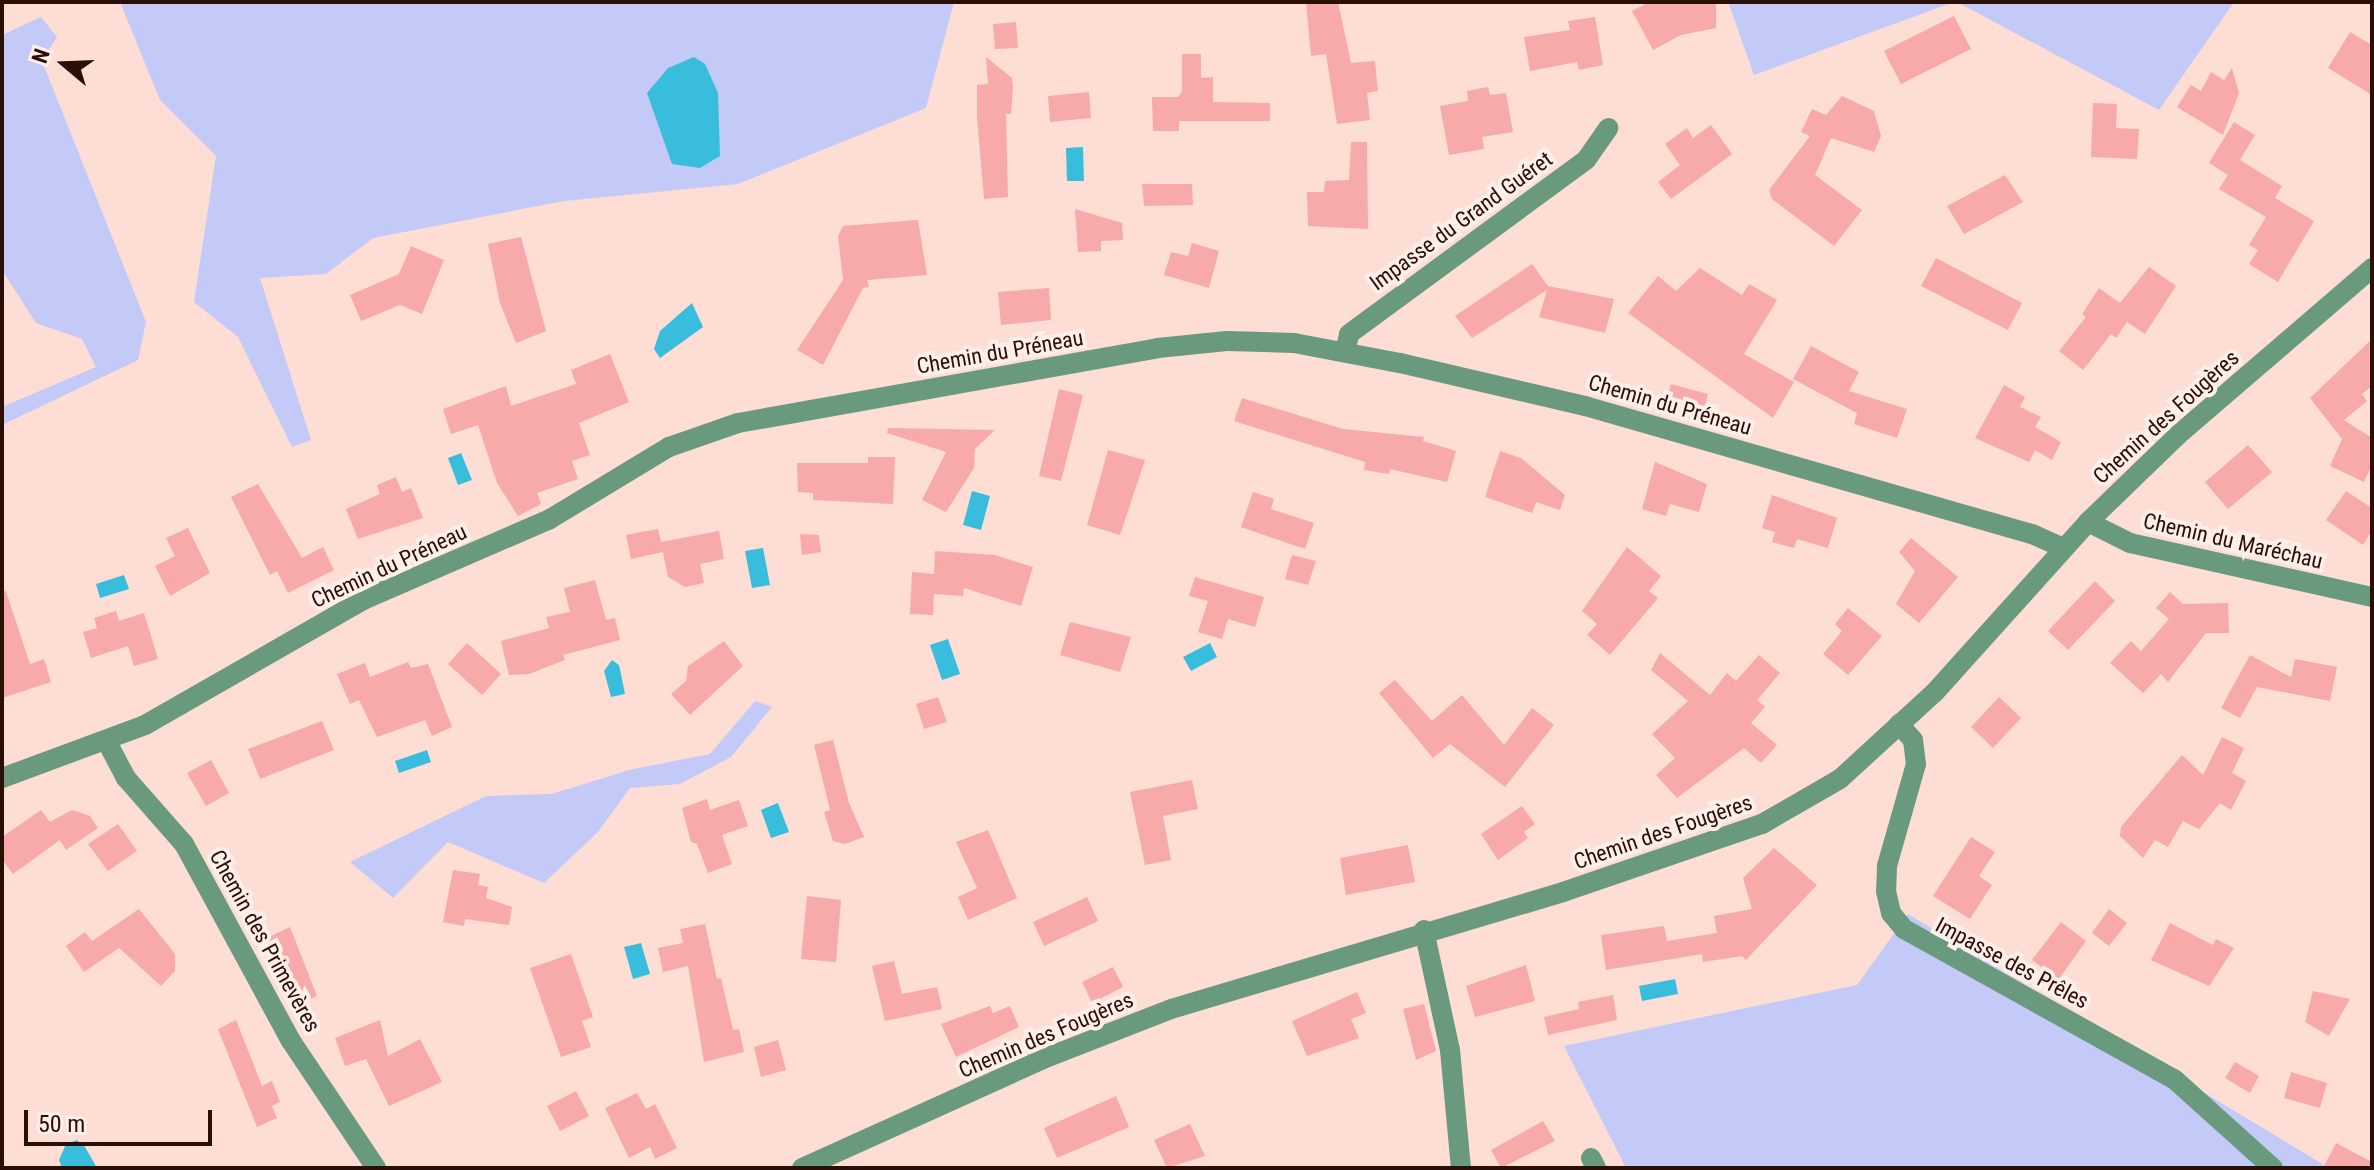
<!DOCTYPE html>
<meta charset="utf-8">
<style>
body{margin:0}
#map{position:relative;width:2374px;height:1170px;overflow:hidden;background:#fdddd4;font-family:"Roboto Condensed",sans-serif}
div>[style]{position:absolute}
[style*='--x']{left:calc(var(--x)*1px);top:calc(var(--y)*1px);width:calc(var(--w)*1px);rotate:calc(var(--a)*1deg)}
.green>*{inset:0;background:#c3caf7}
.water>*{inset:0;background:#38bddd}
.building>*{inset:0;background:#f8aaab}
.minor>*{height:20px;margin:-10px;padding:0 10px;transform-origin:10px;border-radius:10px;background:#6a9a7d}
span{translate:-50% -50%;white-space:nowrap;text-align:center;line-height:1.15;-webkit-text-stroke:8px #ffefea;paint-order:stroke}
.street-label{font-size:22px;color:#2a0f07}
.frame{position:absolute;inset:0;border:4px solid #2a0f07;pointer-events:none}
.north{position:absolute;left:24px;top:24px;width:80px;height:80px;-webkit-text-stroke:6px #ffefea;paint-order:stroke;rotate:289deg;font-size:22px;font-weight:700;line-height:32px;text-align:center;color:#2a0f07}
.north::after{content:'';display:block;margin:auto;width:28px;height:36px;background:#2a0f07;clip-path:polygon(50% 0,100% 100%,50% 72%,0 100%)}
.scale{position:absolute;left:24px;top:1110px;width:188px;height:36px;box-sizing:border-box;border:4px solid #2a0f07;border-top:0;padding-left:10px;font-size:24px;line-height:28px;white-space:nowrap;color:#2a0f07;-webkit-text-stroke:6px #ffefea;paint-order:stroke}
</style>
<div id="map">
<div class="green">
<div style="clip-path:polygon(120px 2px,954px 2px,926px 108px,738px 184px,564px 201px,373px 238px,326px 274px,260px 278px,311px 440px,292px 447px,238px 337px,194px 302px,216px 156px,160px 100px)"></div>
<div style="clip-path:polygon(1728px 2px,1954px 2px,1754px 75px)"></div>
<div style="clip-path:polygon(1957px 2px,2234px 2px,2159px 110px)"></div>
<div style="clip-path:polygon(41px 17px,57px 37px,42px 61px,146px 322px,138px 360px,2px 425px,2px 407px,96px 367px,82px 339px,36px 323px,2px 270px,2px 35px)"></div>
<div style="clip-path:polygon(755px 701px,772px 707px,731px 757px,680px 784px,630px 788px,598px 832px,544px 883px,448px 842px,393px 898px,350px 862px,486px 796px,552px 794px,629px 770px,710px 754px)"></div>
<div style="clip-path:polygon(1908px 914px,2329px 1168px,1626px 1168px,1564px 1046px,1857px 985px)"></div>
</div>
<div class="water">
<div style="clip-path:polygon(694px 57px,705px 64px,718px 93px,720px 156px,700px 168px,672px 164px,647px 93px,668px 68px)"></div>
<div style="clip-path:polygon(1083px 147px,1084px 181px,1067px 181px,1066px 148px)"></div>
<div style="clip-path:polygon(692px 303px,703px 327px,660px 358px,654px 349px,660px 331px)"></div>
<div style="clip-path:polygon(461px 453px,472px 480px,458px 485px,448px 458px)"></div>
<div style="clip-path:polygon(972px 491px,990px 496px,981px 530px,963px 525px)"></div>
<div style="clip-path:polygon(763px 548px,770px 585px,752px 588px,745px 551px)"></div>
<div style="clip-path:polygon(124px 575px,129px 589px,100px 598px,96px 584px)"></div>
<div style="clip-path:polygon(948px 639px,960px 674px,942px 680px,930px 645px)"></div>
<div style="clip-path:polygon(1210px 643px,1217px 657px,1191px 671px,1183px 657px)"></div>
<div style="clip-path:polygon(612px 660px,619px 665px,625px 694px,611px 697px,604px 671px)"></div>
<div style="clip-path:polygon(427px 750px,431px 762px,399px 773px,395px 761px)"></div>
<div style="clip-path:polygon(778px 803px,789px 832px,771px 838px,761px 810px)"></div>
<div style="clip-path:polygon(641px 943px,650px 974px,633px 979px,624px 947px)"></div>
<div style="clip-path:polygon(1675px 979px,1678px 994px,1642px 1001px,1639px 986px)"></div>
<div style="clip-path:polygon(77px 1140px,85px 1147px,97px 1168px,62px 1168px,59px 1160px,66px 1144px)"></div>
</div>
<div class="building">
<div style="clip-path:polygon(1306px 2px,1338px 2px,1351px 63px,1375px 61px,1378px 91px,1367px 93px,1370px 120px,1337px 124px,1326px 54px,1311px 56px)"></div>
<div style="clip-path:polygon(1649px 2px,1716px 2px,1716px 28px,1681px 35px,1653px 50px,1632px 11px)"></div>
<div style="clip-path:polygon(1954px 16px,1971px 49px,1901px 84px,1884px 51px)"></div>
<div style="clip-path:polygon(1595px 17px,1603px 65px,1579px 70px,1577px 62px,1530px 71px,1524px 37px,1570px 30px,1568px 21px)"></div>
<div style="clip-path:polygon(1016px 22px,1018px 48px,995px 49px,993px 24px)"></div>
<div style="clip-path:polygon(2350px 32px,2372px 45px,2372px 95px,2328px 68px)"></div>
<div style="clip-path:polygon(1182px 54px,1201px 54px,1201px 78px,1213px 77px,1213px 102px,1270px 103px,1270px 121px,1179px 121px,1179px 131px,1153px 131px,1152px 97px,1178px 97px,1182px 92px)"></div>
<div style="clip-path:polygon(986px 57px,1012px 78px,1013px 87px,1011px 114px,1006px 114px,1008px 197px,984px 199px,977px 117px,977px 85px,988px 84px)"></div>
<div style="clip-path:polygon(2232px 68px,2239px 93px,2223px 135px,2177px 107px,2191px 85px,2201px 91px,2211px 72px,2224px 80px)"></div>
<div style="clip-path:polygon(1488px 87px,1490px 95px,1506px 93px,1513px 132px,1482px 137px,1484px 149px,1449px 155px,1440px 106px,1468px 101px,1467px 91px)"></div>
<div style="clip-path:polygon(1089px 92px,1091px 118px,1050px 122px,1048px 96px)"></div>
<div style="clip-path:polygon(1842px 96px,1874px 111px,1881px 136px,1874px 152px,1831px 138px,1815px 175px,1862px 210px,1834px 246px,1772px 199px,1769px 190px,1810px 136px,1801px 132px,1812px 109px,1826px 115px)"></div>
<div style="clip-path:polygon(2093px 103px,2117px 104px,2116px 128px,2139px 129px,2137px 159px,2091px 157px)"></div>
<div style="clip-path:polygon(2234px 122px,2255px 135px,2240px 160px,2282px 186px,2275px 198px,2314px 221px,2278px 282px,2249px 264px,2258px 250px,2249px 245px,2266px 217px,2219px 189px,2228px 175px,2209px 163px)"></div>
<div style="clip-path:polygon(1711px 125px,1732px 154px,1671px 199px,1658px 182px,1680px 165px,1665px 144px,1687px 128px,1693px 138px)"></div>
<div style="clip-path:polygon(1351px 142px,1367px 142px,1368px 229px,1308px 226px,1307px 192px,1324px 192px,1325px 181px,1349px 180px)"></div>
<div style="clip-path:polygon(2005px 175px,2023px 202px,1964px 234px,1947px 206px)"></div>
<div style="clip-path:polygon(1142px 184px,1192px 184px,1193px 205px,1144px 206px)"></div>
<div style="clip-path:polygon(1075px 209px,1122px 223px,1123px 240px,1101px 241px,1101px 251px,1078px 252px)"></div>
<div style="clip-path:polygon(918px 220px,927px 275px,867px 280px,869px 287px,863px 288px,823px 365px,797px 350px,843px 280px,838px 236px,843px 226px)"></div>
<div style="clip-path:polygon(521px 237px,546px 331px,516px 343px,500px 303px,488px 244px)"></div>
<div style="clip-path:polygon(1192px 243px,1219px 251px,1209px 288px,1164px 275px,1171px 252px,1188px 256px)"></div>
<div style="clip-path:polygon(411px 246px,444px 260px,422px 314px,400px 305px,361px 321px,350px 295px,399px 274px)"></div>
<div style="clip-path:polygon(1936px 258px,2022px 303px,2008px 330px,1921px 286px)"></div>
<div style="clip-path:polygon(1532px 264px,1548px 286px,1614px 299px,1605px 333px,1539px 317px,1547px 290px,1472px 338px,1455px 316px)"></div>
<div style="clip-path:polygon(2149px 267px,2176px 286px,2145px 334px,2127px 322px,2116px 338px,2111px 334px,2083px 370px,2059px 351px,2086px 317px,2082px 314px,2099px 288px,2120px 303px)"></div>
<div style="clip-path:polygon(1700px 268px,1742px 295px,1749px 284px,1777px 300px,1744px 354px,1794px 382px,1773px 418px,1628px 313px,1658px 276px,1676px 291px)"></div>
<div style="clip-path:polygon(1049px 288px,1051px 320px,1001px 325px,998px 292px)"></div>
<div style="clip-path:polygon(2372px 339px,2372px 386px,2362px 394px,2367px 401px,2344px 420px,2372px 438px,2372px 465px,2364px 482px,2330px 466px,2342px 439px,2310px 398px)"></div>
<div style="clip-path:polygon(1811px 346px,1859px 372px,1849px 391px,1907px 409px,1897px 438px,1854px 424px,1857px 413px,1793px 379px)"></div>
<div style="clip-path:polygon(610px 354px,629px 402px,579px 423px,590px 455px,572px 461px,578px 479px,537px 493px,541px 504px,518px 516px,497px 483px,478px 425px,451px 434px,443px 409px,506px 386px,511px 406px,576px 384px,571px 370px)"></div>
<div style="clip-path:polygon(1671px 384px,1708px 394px,1702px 417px,1665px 408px)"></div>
<div style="clip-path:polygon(2004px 385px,2025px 397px,2020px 407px,2041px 417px,2035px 427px,2061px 442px,2052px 460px,2035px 450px,2029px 462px,1975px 438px)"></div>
<div style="clip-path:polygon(1059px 389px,1083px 395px,1061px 481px,1039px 476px)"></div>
<div style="clip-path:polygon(1242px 398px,1343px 429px,1424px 437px,1423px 441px,1456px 451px,1447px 482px,1390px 469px,1389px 474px,1364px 470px,1365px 462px,1234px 421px)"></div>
<div style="clip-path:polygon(888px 428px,995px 430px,975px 449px,974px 468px,946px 512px,922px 500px,946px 452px,887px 433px)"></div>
<div style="clip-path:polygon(2248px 445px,2272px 472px,2228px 509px,2205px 482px)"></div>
<div style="clip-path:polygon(1108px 450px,1145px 460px,1120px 535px,1087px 525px)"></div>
<div style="clip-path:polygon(1500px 451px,1521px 458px,1565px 495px,1560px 510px,1536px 502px,1532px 513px,1485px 497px)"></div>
<div style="clip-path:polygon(868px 457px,895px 457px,893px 504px,813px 500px,813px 493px,798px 492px,797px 463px,868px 463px)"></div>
<div style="clip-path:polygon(1655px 462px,1707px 484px,1699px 512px,1670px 504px,1666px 516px,1642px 509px)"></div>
<div style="clip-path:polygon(396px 477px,402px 492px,411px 488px,423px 518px,358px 539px,346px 509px,380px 494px,377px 485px)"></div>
<div style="clip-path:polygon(258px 484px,302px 558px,323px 547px,334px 570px,288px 593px,277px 571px,270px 575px,231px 497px)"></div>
<div style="clip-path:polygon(2346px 491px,2372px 508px,2372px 530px,2363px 545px,2326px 520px)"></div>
<div style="clip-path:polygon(1253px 492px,1274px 499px,1271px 509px,1314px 523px,1305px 549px,1241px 527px)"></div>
<div style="clip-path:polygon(1772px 495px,1837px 518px,1828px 548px,1797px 539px,1794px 548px,1772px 542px,1775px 532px,1762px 528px)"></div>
<div style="clip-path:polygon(188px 528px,210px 573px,170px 596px,155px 566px,175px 556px,166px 538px)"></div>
<div style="clip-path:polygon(658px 529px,661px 542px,719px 531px,724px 559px,700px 564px,704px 583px,685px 587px,668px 577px,663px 552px,631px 559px,626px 535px)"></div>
<div style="clip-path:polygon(800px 534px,819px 535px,821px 552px,802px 555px)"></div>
<div style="clip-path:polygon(1911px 538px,1958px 577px,1919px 623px,1896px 604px,1915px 571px,1899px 552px)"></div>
<div style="clip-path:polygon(1627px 547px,1661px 576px,1649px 591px,1658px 598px,1610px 655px,1587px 635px,1597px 624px,1582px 611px)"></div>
<div style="clip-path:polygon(935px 551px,995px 555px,1033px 567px,1021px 606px,964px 588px,963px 596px,934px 594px,933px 615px,910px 614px,912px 572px,934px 574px)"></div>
<div style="clip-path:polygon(1292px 555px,1316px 561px,1308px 585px,1285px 579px)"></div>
<div style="clip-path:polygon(1195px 577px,1264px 597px,1255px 627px,1228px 619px,1222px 639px,1198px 632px,1208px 601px,1189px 596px)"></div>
<div style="clip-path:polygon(595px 580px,606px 620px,615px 618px,620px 640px,563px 655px,565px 660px,529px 674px,509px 675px,501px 641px,549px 628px,546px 617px,570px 612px,564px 588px)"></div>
<div style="clip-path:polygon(2095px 581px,2115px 601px,2068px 650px,2048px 631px)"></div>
<div style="clip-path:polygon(6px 591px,30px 664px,44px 659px,51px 682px,2px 698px,2px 592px)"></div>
<div style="clip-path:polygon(2170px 592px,2183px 604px,2228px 603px,2229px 633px,2206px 633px,2168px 682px,2161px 674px,2143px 693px,2110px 663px,2131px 641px,2141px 651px,2169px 619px,2156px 608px)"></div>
<div style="clip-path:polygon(1848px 608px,1882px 636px,1848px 675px,1823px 654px,1842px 631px,1835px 624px)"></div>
<div style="clip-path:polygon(116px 611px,119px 621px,144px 613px,158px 659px,134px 666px,128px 646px,91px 658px,83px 632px,97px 628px,94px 618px)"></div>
<div style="clip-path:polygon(1070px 622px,1131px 637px,1120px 672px,1060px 655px)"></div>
<div style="clip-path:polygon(724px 641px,743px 666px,690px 715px,671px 694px,686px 681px,688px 666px)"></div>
<div style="clip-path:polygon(467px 643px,501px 674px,482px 695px,448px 664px)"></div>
<div style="clip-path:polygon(1660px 653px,1710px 695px,1727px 673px,1736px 681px,1759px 655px,1780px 673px,1757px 700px,1765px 707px,1751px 723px,1777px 745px,1761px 763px,1744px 748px,1677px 798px,1656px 775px,1675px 758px,1652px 734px,1688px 701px,1651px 670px)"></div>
<div style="clip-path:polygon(2250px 655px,2291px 677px,2295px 659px,2337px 667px,2330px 701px,2257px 687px,2240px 718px,2221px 708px)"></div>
<div style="clip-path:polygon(408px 662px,411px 668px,428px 664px,452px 727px,432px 736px,425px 720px,377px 737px,359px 700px,350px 704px,337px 674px,365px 663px,370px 677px)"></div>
<div style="clip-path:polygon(1395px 680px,1432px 721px,1462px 695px,1504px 745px,1532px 708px,1554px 725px,1505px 787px,1450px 744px,1433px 758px,1379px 693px)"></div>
<div style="clip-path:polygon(938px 697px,947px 722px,924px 729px,916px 704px)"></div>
<div style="clip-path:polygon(1999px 697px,2021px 718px,1993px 748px,1971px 727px)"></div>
<div style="clip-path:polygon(322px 721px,334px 750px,260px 779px,248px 749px)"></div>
<div style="clip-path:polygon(2222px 737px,2244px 748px,2232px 773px,2246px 781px,2231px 810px,2220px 803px,2199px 829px,2183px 821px,2168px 847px,2155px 840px,2143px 858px,2120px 836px,2121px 827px,2182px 755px,2203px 775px)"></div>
<div style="clip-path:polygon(833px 740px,849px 803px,864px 837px,845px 844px,833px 841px,824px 812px,830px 810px,814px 745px)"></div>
<div style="clip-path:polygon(211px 760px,229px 793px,206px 806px,187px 773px)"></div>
<div style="clip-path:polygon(1192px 780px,1198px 809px,1163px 816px,1171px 860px,1145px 865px,1130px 792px)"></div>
<div style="clip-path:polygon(707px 799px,710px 810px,739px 800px,748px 826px,722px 835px,732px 864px,708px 873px,697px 844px,691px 842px,682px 808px)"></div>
<div style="clip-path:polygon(1522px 806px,1535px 824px,1524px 832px,1528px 838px,1498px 860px,1481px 834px)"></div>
<div style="clip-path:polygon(41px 810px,50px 822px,72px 810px,90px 816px,98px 828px,66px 850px,60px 840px,13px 874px,2px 859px,2px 837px)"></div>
<div style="clip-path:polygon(118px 824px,137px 851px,108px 871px,88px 844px)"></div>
<div style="clip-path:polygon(988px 830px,1017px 898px,968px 920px,958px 897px,977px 888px,956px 842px)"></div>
<div style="clip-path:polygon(1971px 837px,1995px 852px,1979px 876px,1992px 885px,1970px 919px,1933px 896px)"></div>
<div style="clip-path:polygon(1408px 845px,1415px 882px,1346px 895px,1340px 858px)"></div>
<div style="clip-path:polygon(1774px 848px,1817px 885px,1746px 960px,1742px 956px,1703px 962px,1702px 954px,1606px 970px,1601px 935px,1664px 926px,1667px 941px,1717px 933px,1714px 916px,1752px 909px,1743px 878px)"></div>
<div style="clip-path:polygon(453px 870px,480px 874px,478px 885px,488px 887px,486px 898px,512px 907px,509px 925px,465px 919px,464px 926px,443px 922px)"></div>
<div style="clip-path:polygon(807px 896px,841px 900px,836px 962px,801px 959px)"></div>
<div style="clip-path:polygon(1087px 897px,1098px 921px,1044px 946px,1033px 922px)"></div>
<div style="clip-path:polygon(139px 909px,175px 954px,175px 971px,161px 986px,119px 948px,84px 972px,66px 946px,85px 932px,92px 941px)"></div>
<div style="clip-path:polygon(2109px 909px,2127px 923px,2109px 946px,2092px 933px)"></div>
<div style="clip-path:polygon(2061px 922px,2086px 941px,2058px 980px,2032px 960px)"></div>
<div style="clip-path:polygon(2170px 923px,2213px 945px,2216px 939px,2234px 948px,2209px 986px,2151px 960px)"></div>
<div style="clip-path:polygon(705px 924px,717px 979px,721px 978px,733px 1030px,739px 1029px,744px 1052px,704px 1062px,688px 966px,663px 972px,658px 948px,683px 943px,680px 929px)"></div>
<div style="clip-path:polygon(290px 927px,317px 996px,295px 1006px,265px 939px)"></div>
<div style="clip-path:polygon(571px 954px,593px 1017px,582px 1021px,591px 1047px,561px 1057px,530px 968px)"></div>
<div style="clip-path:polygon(894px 961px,902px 994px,937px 987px,942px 1009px,885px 1021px,872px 966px)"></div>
<div style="clip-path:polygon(1526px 965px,1535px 1001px,1475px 1017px,1466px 986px)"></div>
<div style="clip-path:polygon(1113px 967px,1123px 987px,1092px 1003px,1082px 982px)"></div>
<div style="clip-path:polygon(2313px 991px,2350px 999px,2329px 1036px,2305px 1022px)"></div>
<div style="clip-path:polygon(1357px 992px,1366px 1013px,1351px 1019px,1359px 1038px,1307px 1056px,1292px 1021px)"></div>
<div style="clip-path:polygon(1613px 995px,1617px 1020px,1548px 1035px,1544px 1017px,1579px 1009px,1578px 1002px)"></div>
<div style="clip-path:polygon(1424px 1004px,1436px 1051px,1416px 1060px,1403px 1009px)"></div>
<div style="clip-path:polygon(990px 1006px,993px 1013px,1010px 1006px,1019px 1027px,956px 1057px,941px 1024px)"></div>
<div style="clip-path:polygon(236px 1020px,262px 1086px,272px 1081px,280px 1102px,272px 1106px,277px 1118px,257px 1127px,218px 1029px)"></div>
<div style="clip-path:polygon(380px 1020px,388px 1056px,420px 1039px,442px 1082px,389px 1106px,366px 1059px,345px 1066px,335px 1038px)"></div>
<div style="clip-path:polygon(778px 1040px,786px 1070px,761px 1077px,754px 1047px)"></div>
<div style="clip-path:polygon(2235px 1062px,2259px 1076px,2250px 1093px,2225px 1078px)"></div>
<div style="clip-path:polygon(2291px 1072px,2327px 1083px,2320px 1108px,2284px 1098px)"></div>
<div style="clip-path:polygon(576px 1091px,589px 1116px,560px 1131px,547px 1106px)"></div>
<div style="clip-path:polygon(637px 1093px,646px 1109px,655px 1104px,677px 1148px,655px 1159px,650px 1147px,629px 1158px,605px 1108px)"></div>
<div style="clip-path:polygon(1116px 1096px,1129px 1127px,1057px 1158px,1044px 1128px)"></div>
<div style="clip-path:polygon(1543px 1121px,1555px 1141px,1501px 1168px,1491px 1150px)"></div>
<div style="clip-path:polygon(1190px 1124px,1205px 1156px,1167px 1168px,1154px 1140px)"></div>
<div style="clip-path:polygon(2336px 1143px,2372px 1162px,2372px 1168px,2323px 1168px)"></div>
</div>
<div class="minor">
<div style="--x:1345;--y:352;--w:18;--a:-77"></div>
<div style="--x:1349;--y:334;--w:294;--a:-36.3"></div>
<div style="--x:1586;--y:160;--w:39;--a:-55"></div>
<div style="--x:2088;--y:522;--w:47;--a:26.6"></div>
<div style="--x:2130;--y:543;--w:248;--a:12.6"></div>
<div style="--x:1899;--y:724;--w:21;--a:49"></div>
<div style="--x:1913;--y:740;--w:24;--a:83"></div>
<div style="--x:1916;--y:764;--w:106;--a:105.9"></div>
<div style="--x:1887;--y:866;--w:25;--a:92"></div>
<div style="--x:1886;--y:891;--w:23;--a:77"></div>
<div style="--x:1891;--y:913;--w:21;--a:51"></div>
<div style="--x:1904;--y:929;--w:309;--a:29.1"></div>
<div style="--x:2174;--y:1079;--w:133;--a:42"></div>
<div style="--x:107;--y:742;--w:41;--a:62.2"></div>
<div style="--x:126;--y:778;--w:88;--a:48.7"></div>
<div style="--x:184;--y:844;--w:224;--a:61.5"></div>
<div style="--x:291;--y:1041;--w:153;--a:56.2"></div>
<div style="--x:2;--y:778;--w:153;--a:-20.3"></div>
<div style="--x:145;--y:725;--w:251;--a:-29.8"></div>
<div style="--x:363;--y:600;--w:204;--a:-23.4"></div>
<div style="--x:550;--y:519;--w:139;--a:-31.2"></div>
<div style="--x:669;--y:447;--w:73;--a:-19.2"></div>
<div style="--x:738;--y:423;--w:427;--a:-10.1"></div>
<div style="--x:1158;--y:348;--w:69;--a:-5.8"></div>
<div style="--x:1227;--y:341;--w:67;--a:1.7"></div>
<div style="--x:1294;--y:343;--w:108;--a:10.7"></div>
<div style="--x:1400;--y:363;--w:190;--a:13.1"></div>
<div style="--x:1585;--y:406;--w:465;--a:16"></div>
<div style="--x:2032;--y:534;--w:34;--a:24"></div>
<div style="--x:1424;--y:930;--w:123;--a:77.8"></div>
<div style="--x:1450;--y:1050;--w:119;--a:84.7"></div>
<div style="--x:1591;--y:1158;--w:11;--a:63"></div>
<div style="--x:802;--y:1168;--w:265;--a:-24.3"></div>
<div style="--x:1043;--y:1059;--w:137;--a:-21.3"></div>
<div style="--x:1171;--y:1009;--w:409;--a:-16.6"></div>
<div style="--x:1563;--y:892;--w:210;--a:-18.9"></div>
<div style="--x:1762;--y:824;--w:90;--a:-30"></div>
<div style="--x:1840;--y:779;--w:129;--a:-42.5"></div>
<div style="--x:1935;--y:692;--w:229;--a:-48"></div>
<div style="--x:2088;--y:522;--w:125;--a:-44"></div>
<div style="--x:2178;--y:435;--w:256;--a:-40.7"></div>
</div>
<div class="street-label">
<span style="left:1461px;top:221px;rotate:-36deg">Impasse du Grand Guéret</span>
<span style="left:1000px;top:352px;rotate:-10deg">Chemin du Préneau</span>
<span style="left:1670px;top:405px;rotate:16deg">Chemin du Préneau</span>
<span style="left:2166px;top:417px;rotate:-42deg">Chemin des Fougères</span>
<span style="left:2233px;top:541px;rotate:13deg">Chemin du Maréchau</span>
<span style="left:389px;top:566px;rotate:-25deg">Chemin du Préneau</span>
<span style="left:1663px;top:832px;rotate:-19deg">Chemin des Fougères</span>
<span style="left:265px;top:941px;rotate:61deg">Chemin des Primevères</span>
<span style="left:2012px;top:963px;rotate:28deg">Impasse des Prêles</span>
<span style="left:1046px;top:1035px;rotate:-23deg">Chemin des Fougères</span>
</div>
<div class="frame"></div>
<div class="north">N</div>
<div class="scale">50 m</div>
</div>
